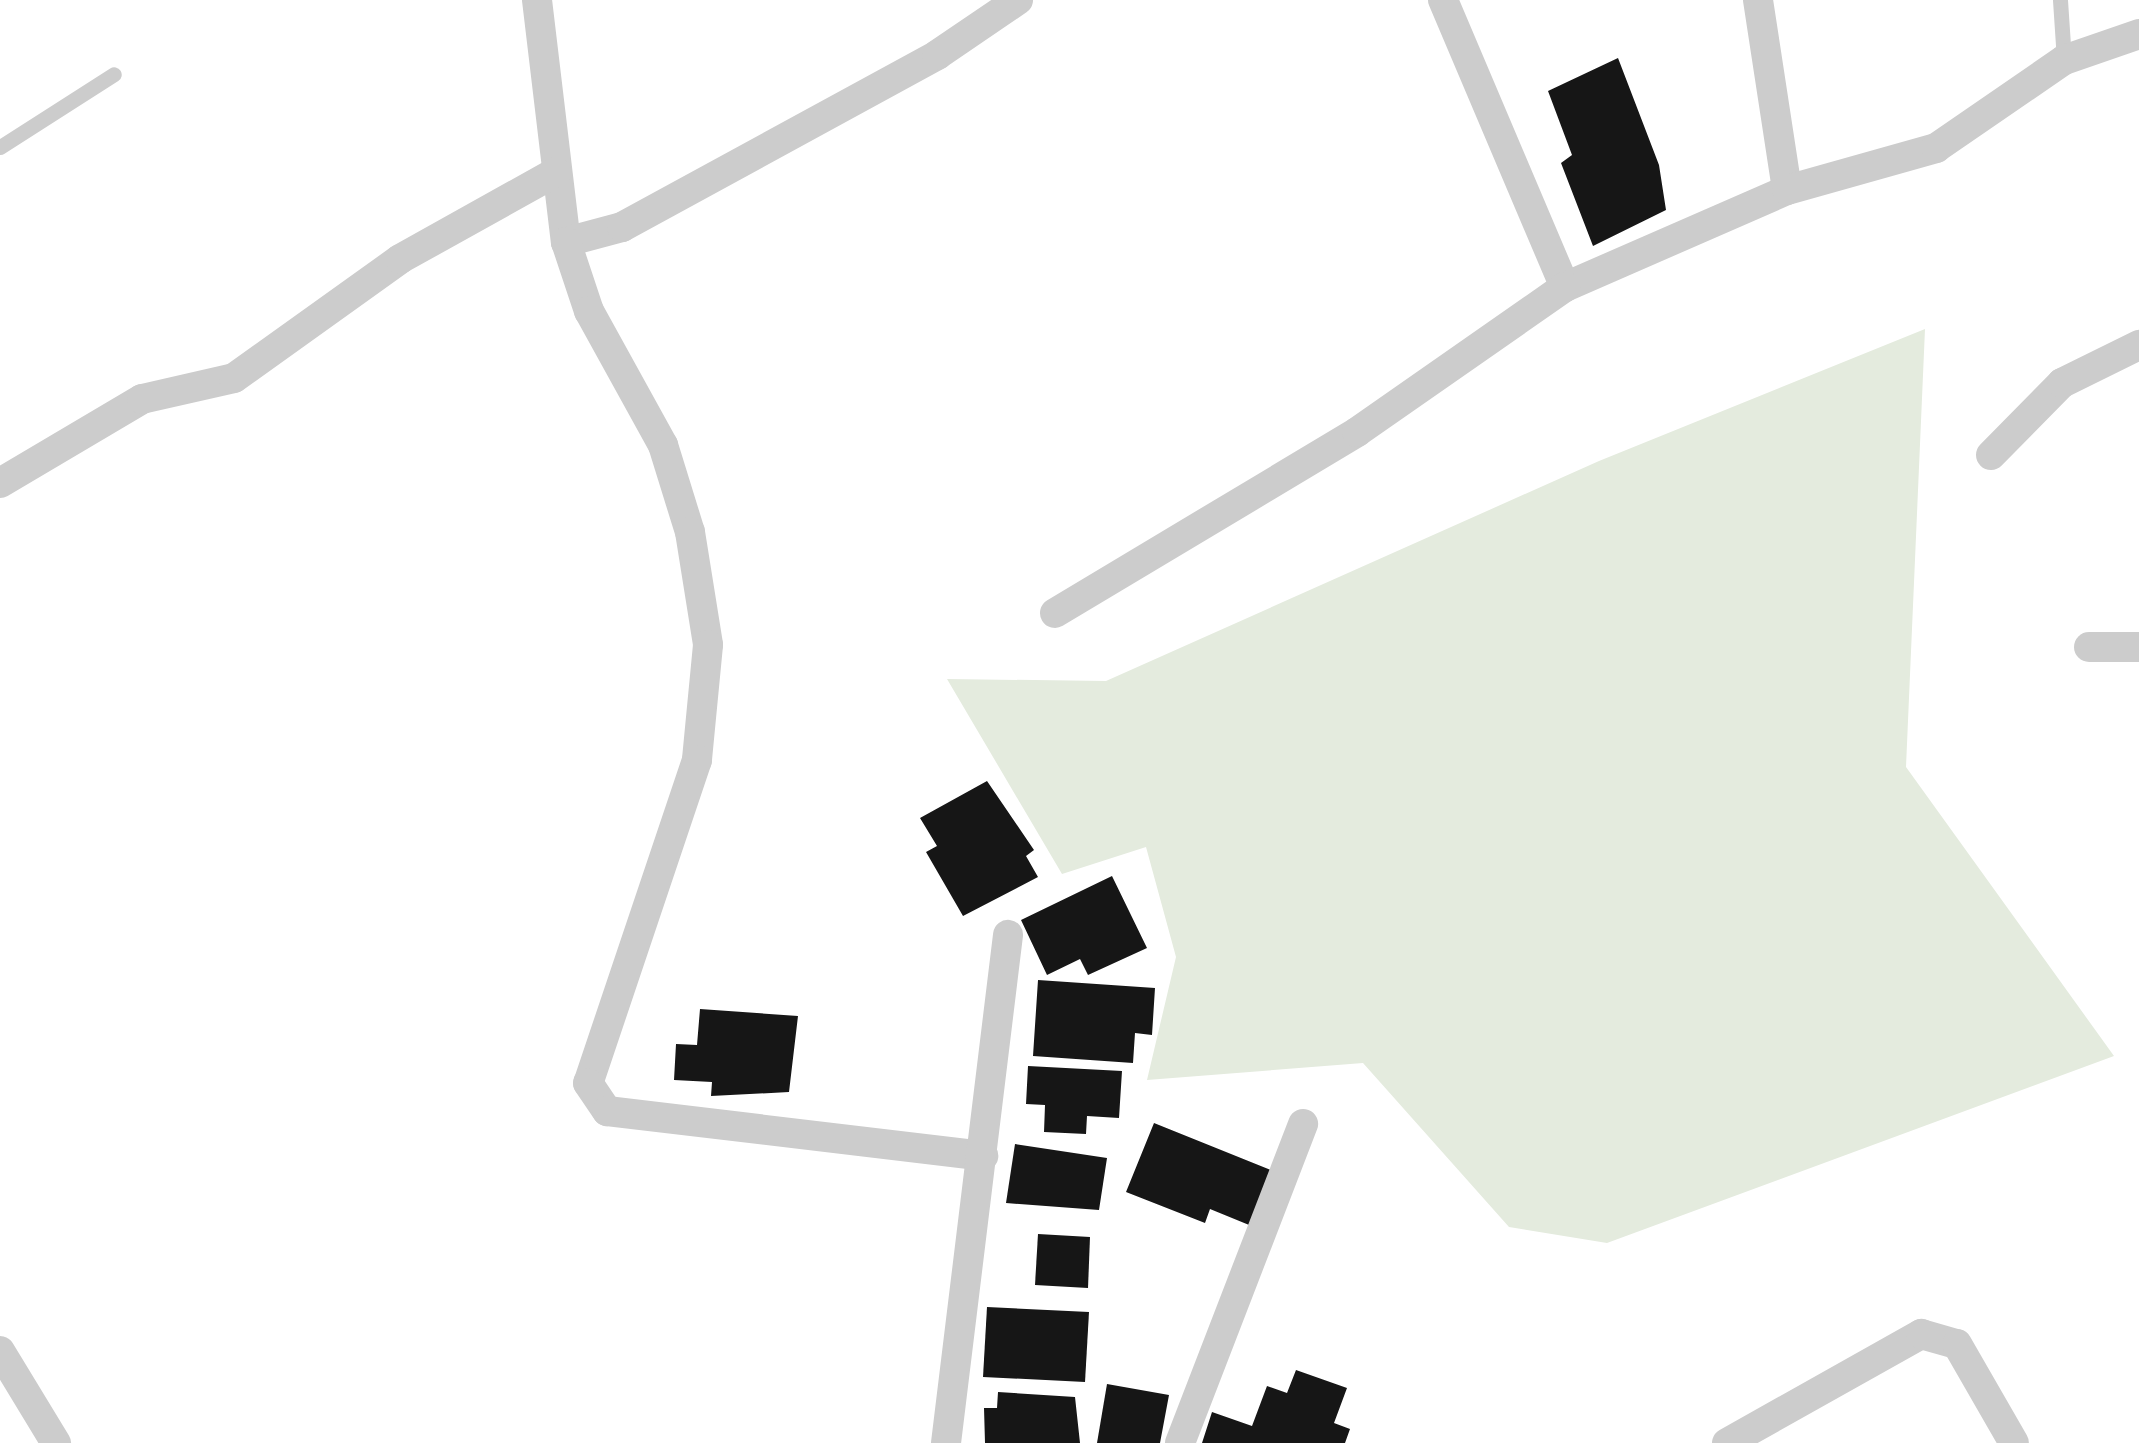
<!DOCTYPE html>
<style>
body{margin:0}
#map{position:relative;width:2139px;height:1443px;overflow:hidden;background:#fff;font-family:Manrope,sans-serif}
div>[style]{position:absolute}
[style*='--x']{left:calc(var(--x)*1px);top:calc(var(--y)*1px);width:calc(var(--w)*1px);rotate:calc(var(--a)*1deg)}
.green>*{inset:0;background:#e4ebde}
.building>*{inset:0;background:#161616}
.service>*{height:15px;margin:-7.5px;padding:0 7.5px;transform-origin:7.5px;border-radius:7.5px;background:#ccc}
.minor>*{height:30px;margin:-15px;padding:0 15px;transform-origin:15px;border-radius:15px;background:#ccc}
span{translate:-50% -50%;white-space:nowrap;text-align:center;line-height:1.15;-webkit-text-stroke:10px #fff;paint-order:stroke}
</style>
<div id="map">
<div class="green">
<div style="clip-path:polygon(1925px 329px,1906px 767px,2114px 1056px,1607px 1243px,1509px 1227px,1363px 1063px,1147px 1080px,1176px 957px,1146px 847px,1062px 874px,947px 679px,1106px 681px,1599px 461px)"></div>
</div>
<div class="building">
<div style="clip-path:polygon(1618px 58px,1659px 165px,1666px 210px,1593px 246px,1561px 163px,1572px 155px,1548px 91px)"></div>
<div style="clip-path:polygon(987px 781px,1034px 850px,1026px 856px,1038px 877px,963px 916px,926px 852px,937px 846px,920px 818px)"></div>
<div style="clip-path:polygon(1112px 876px,1147px 948px,1088px 975px,1080px 959px,1047px 975px,1021px 920px)"></div>
<div style="clip-path:polygon(1038px 980px,1155px 988px,1152px 1035px,1135px 1033px,1133px 1063px,1033px 1056px)"></div>
<div style="clip-path:polygon(700px 1009px,798px 1016px,789px 1092px,711px 1096px,712px 1082px,674px 1080px,676px 1044px,697px 1045px)"></div>
<div style="clip-path:polygon(1028px 1066px,1122px 1071px,1119px 1118px,1087px 1116px,1086px 1134px,1044px 1132px,1045px 1105px,1026px 1104px)"></div>
<div style="clip-path:polygon(1154px 1123px,1276px 1172px,1254px 1227px,1210px 1209px,1205px 1223px,1126px 1192px)"></div>
<div style="clip-path:polygon(1015px 1144px,1107px 1158px,1099px 1210px,1006px 1203px)"></div>
<div style="clip-path:polygon(1038px 1234px,1090px 1237px,1088px 1288px,1035px 1285px)"></div>
<div style="clip-path:polygon(987px 1307px,1089px 1312px,1085px 1382px,983px 1377px)"></div>
<div style="clip-path:polygon(1296px 1370px,1347px 1388px,1334px 1423px,1350px 1429px,1345px 1443px,1202px 1443px,1212px 1412px,1252px 1426px,1267px 1386px,1287px 1393px)"></div>
<div style="clip-path:polygon(1107px 1384px,1169px 1395px,1160px 1443px,1097px 1443px)"></div>
<div style="clip-path:polygon(998px 1392px,1075px 1397px,1080px 1443px,985px 1443px,984px 1408px,997px 1408px)"></div>
</div>
<div class="service">
<div style="--x:2060;--y:0;--w:60;--a:86.2"></div>
<div style="--x:0;--y:147;--w:135;--a:-32.6"></div>
</div>
<div class="minor">
<div style="--x:537;--y:0;--w:244;--a:83.2"></div>
<div style="--x:566;--y:242;--w:58;--a:-15"></div>
<div style="--x:622;--y:227;--w:359;--a:-28.6"></div>
<div style="--x:937;--y:55;--w:98;--a:-34.2"></div>
<div style="--x:1443;--y:0;--w:312;--a:67"></div>
<div style="--x:1565;--y:287;--w:242;--a:-23.6"></div>
<div style="--x:1758;--y:0;--w:192;--a:81.3"></div>
<div style="--x:1787;--y:190;--w:155;--a:-15.7"></div>
<div style="--x:1936;--y:148;--w:155;--a:-34.5"></div>
<div style="--x:2064;--y:60;--w:79;--a:-19.1"></div>
<div style="--x:566;--y:242;--w:73;--a:71.6"></div>
<div style="--x:589;--y:311;--w:153;--a:61.1"></div>
<div style="--x:663;--y:445;--w:91;--a:72.8"></div>
<div style="--x:690;--y:532;--w:114;--a:80.9"></div>
<div style="--x:708;--y:645;--w:116;--a:95.5"></div>
<div style="--x:697;--y:760;--w:341;--a:108.6"></div>
<div style="--x:588;--y:1083;--w:34;--a:56"></div>
<div style="--x:607;--y:1111;--w:379;--a:6.8"></div>
<div style="--x:1991;--y:455;--w:101;--a:-45.4"></div>
<div style="--x:2062;--y:383;--w:86;--a:-26.3"></div>
<div style="--x:0;--y:483;--w:165;--a:-30.6"></div>
<div style="--x:142;--y:399;--w:94;--a:-12.9"></div>
<div style="--x:234;--y:378;--w:204;--a:-35.6"></div>
<div style="--x:400;--y:259;--w:179;--a:-29.1"></div>
<div style="--x:1055;--y:613;--w:352;--a:-30.9"></div>
<div style="--x:1357;--y:432;--w:254;--a:-34.9"></div>
<div style="--x:2089;--y:647;--w:50;--a:0"></div>
<div style="--x:0;--y:1351;--w:108;--a:58.7"></div>
<div style="--x:946;--y:1443;--w:512;--a:-83.04"></div>
<div style="--x:1180;--y:1443;--w:342;--a:-68.9"></div>
<div style="--x:1727;--y:1443;--w:223;--a:-29.3"></div>
<div style="--x:1921;--y:1334;--w:37;--a:16"></div>
<div style="--x:1957;--y:1344;--w:114;--a:60.1"></div>
</div>
</div>
